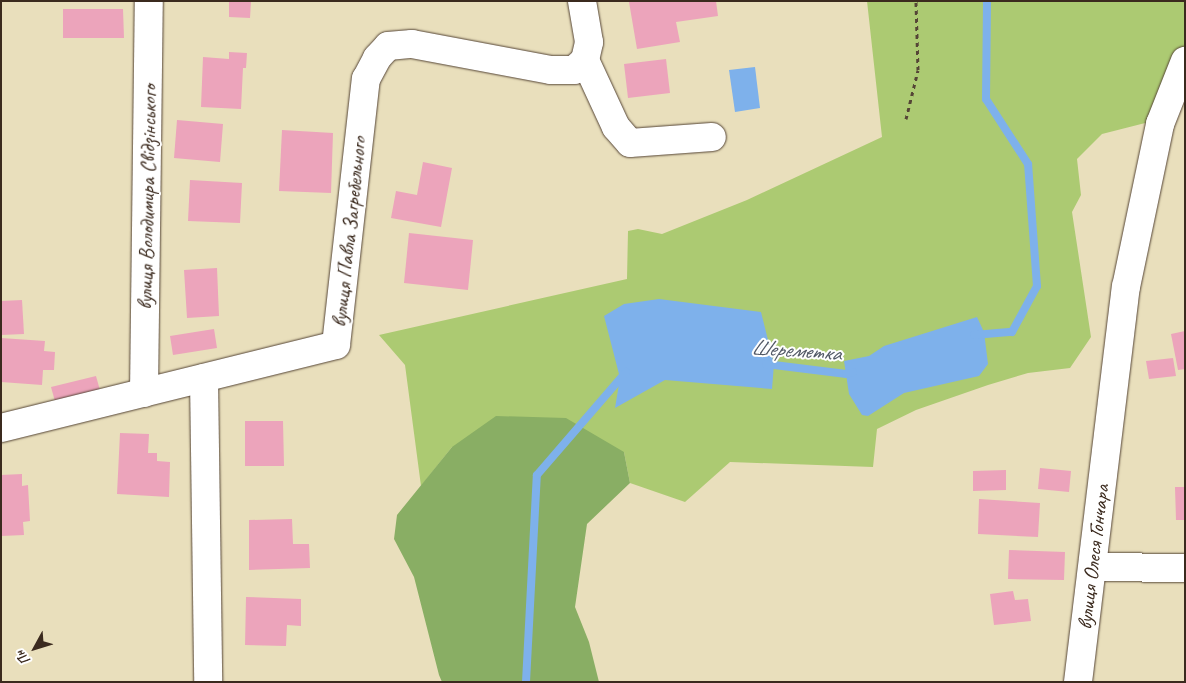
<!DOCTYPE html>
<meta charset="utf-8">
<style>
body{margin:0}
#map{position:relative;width:1186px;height:683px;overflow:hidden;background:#e9dfbc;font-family:Caveat,sans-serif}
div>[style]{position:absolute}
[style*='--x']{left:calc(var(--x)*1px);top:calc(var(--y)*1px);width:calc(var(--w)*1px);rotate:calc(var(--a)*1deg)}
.green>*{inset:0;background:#acca72}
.forest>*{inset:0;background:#89ae64}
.water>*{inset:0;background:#7eb1eb}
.stream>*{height:8px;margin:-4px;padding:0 4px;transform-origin:4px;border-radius:4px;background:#7eb1eb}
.building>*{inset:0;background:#eca4bb}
.path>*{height:3px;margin-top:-1.5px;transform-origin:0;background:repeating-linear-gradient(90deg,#554536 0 4px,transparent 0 8px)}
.roads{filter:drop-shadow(0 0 1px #554536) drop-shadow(0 0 1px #554536)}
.minor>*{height:28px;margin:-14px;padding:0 14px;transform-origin:14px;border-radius:14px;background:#fff}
span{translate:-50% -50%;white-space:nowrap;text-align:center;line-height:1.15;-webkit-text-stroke:4px #fff;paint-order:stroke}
.street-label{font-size:21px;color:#3b2a1e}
.water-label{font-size:22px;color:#525966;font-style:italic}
.frame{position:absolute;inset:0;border:2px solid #3b2a1e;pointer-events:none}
.north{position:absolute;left:10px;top:623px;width:50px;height:50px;-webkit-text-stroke:4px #fff;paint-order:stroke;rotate:231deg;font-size:14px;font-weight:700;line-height:20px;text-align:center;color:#3b2a1e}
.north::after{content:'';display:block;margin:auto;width:18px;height:22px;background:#3b2a1e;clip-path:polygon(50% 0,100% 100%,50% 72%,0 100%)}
</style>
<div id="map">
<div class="green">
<div style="clip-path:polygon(867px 1px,1185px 1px,1185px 53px,1153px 121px,1102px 134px,1077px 159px,1081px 195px,1072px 212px,1091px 337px,1070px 368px,1028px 373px,988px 385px,916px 410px,877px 429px,873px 467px,730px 462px,685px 502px,630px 483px,624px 452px,452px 447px,421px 486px,405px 365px,379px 335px,627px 279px,628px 231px,638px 229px,662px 234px,747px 200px,882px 137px)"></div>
</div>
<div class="forest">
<div style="clip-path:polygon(496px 416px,566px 418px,624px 452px,630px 483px,587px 524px,575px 607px,589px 642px,599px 682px,442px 682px,439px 675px,414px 577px,394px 539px,397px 515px,452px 447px)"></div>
</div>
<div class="water">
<div style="clip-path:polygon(755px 67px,760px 108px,735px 112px,729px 70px)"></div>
<div style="clip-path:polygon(659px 299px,761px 312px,774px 364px,772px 389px,665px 380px,615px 408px,620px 378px,604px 316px,624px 304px)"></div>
<div style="clip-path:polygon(977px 317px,984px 332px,988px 364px,979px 376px,904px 393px,868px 416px,862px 415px,849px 394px,844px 361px,869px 356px,884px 346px)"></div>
</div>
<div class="stream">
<div style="--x:974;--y:335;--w:38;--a:-5"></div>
<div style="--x:1012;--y:332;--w:52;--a:-61.5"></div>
<div style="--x:1037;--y:286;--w:122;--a:-94.2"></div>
<div style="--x:1028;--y:164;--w:77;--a:-122.9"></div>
<div style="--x:986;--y:99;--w:98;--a:-89.4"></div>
<div style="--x:766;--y:364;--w:81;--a:7.1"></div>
<div style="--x:846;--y:374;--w:7;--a:-16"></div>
<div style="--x:526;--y:682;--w:207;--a:-87"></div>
<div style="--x:537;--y:475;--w:136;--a:-49.2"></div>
</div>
<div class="building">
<div style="clip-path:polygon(229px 1px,251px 1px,250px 18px,229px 17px)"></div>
<div style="clip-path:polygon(716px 1px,718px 16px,676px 22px,680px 42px,637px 49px,629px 2px)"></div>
<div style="clip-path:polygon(63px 9px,123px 9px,124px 38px,63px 38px)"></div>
<div style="clip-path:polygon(229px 52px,247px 53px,246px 68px,243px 68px,241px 109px,201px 107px,203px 57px,229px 59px)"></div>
<div style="clip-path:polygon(666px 59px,670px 93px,628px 98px,624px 64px)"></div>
<div style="clip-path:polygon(177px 120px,223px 124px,220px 162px,174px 158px)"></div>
<div style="clip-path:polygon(282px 130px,333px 133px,331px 193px,279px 191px)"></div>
<div style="clip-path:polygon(423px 162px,452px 168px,441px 227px,391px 218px,396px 191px,417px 195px)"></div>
<div style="clip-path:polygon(190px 180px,242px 183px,240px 223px,188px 221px)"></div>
<div style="clip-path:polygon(409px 233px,473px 240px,468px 290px,404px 283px)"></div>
<div style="clip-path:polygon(217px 268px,219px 316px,187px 318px,184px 270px)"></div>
<div style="clip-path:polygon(22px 300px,24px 334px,1px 335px,1px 301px)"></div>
<div style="clip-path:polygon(214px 329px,217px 348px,173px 355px,170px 336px)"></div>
<div style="clip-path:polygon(1185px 331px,1185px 369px,1178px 370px,1171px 334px)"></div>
<div style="clip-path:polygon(1px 338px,45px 341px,44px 351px,55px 352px,54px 370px,43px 370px,42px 385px,1px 382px)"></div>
<div style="clip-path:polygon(1173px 358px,1176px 376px,1149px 379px,1146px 361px)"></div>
<div style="clip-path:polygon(96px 376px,101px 394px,56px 405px,51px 387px)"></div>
<div style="clip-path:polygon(245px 421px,283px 421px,284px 466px,245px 466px)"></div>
<div style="clip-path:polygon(120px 433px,149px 434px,148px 453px,157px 453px,157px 461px,170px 462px,169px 497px,117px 494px)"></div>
<div style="clip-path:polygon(1040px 468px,1071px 471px,1069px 492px,1038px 489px)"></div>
<div style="clip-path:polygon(1006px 470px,1006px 490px,973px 491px,973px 471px)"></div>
<div style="clip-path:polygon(22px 474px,22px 486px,28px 485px,30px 521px,23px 522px,24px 535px,1px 536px,1px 475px)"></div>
<div style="clip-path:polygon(1175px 487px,1185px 487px,1185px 520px,1176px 520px)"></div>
<div style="clip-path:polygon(979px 499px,1040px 503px,1038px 537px,978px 534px)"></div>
<div style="clip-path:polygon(292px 519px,293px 544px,309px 544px,310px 568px,249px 570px,249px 520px)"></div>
<div style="clip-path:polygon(1009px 550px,1065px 552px,1064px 580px,1008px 579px)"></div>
<div style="clip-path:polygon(1013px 591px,1015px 600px,1028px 599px,1031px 621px,994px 625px,990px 594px)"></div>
<div style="clip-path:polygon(246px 597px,301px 599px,301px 626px,287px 625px,286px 646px,245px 645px)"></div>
</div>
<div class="path">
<div style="--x:906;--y:119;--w:50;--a:-76.2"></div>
<div style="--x:918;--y:70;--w:69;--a:-91.7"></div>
</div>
<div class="roads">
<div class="minor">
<div style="--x:585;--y:60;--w:74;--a:65.2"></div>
<div style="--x:616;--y:127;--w:21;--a:49"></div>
<div style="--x:630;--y:143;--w:82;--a:-4.2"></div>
<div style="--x:204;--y:378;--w:304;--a:89.2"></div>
<div style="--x:144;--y:393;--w:392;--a:-89.3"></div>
<div style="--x:1;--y:428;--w:345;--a:-13.9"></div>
<div style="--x:336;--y:345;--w:268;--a:-83.6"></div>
<div style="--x:366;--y:79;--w:24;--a:-62"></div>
<div style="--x:377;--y:58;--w:16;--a:-47"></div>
<div style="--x:388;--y:46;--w:24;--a:-5"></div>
<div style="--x:412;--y:44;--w:141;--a:10.6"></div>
<div style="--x:551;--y:70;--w:23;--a:0"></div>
<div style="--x:574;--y:70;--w:15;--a:-42"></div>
<div style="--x:585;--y:60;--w:18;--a:-77"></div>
<div style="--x:589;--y:42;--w:42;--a:-99.7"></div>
<div style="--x:1093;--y:567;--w:92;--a:0.6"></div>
<div style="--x:1078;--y:682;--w:398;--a:-83.1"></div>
<div style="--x:1126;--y:287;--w:167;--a:-78.2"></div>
<div style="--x:1160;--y:124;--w:68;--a:-68.4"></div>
</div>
</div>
<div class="street-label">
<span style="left:147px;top:197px;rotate:-89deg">вулиця Володимира Свідзінського</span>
<span style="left:349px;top:232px;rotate:-84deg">вулиця Павла Загребельного</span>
<span style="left:1093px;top:557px;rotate:-83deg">вулиця Олеся Гончара</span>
</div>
<div class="water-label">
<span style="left:796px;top:351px;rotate:4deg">Шереметка</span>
</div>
<div class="frame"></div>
<div class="north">Пн</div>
</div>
